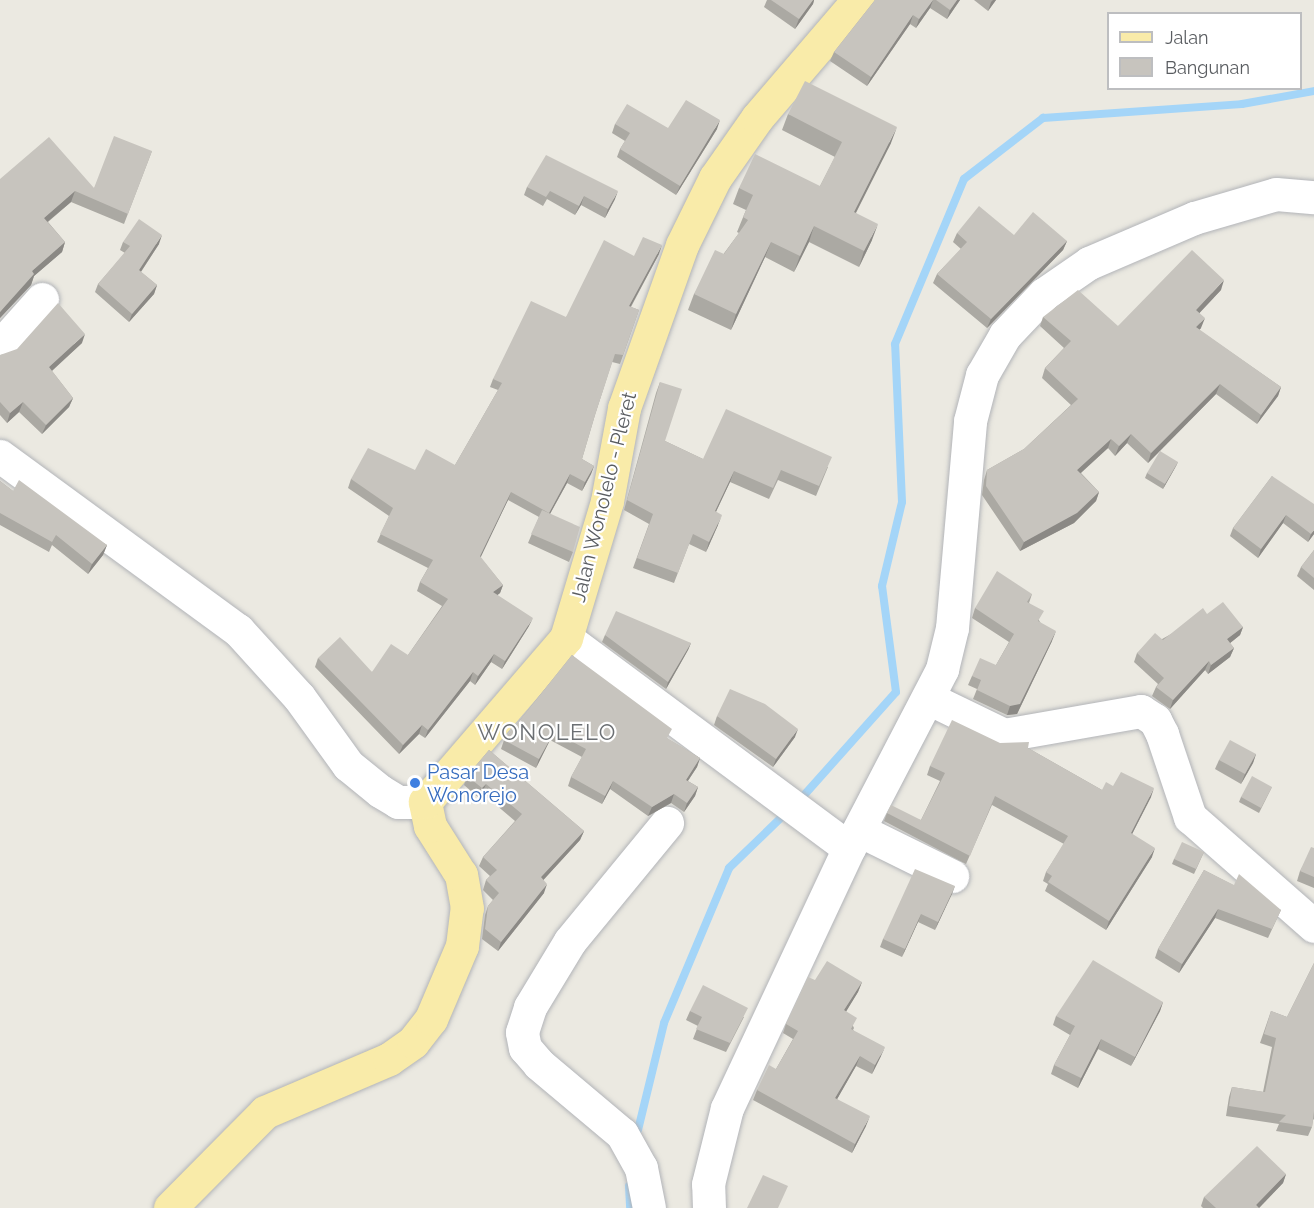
<!DOCTYPE html>
<style>
body{margin:0}
#map{position:relative;width:1314px;height:1208px;overflow:hidden;background:#ebe9e1;font-family:Raleway,sans-serif}
div>[style]{position:absolute}
[style*='--x']{left:calc(var(--x)*1px);top:calc(var(--y)*1px);width:calc(var(--w)*1px);rotate:calc(var(--a)*1deg)}
.stream>*{height:8px;margin:-4px;padding:0 4px;transform-origin:4px;border-radius:4px;background:#a4d5f8}
.roads{filter:drop-shadow(0 0 2px #b2b4b8) drop-shadow(0 0 2px #b2b4b8)}
.minor>*{height:33px;margin:-16.5px;padding:0 16.5px;transform-origin:16.5px;border-radius:16.5px;background:#fff}
.major>*{height:33px;margin:-16.5px;padding:0 16.5px;transform-origin:16.5px;border-radius:16.5px;background:#f9eba9}
.wall>*{inset:0;background:#aba9a3}
.shaded-wall>*{inset:0;background:#8b8985}
.building>*{inset:0;background:#c7c4be}
.dots>*{width:16px;height:16px;translate:-50% -50%;box-sizing:border-box;border:3px solid #fff;border-radius:50%}
span{translate:-50% -50%;white-space:nowrap;text-align:center;line-height:1.15;-webkit-text-stroke:4.5px #fff;paint-order:stroke}
.street-label{font-size:20px;color:#5a5d61}
.shop-label{font-size:20px;color:#366cbe}
.left{translate:0 -50%;text-align:left}
.quarter-label{font-size:22px;color:#6b6f73;letter-spacing:1.5px}
.legend{position:absolute;left:1107px;top:12px;width:195px;height:78px;box-sizing:border-box;background:#fff;border:2px solid #bdbec0;margin:0;padding:8px 10px;list-style:none;font-size:18px;color:#5a5d61}
.legend li{display:flex;align-items:center;gap:12px;height:30px}
.legend b{width:30px;border:2px solid #bdbec0}
</style>
<div id="map">
<div class="stream">
<div style="--x:798;--y:802;--w:147;--a:-48.3"></div>
<div style="--x:896;--y:692;--w:107;--a:-97.5"></div>
<div style="--x:882;--y:586;--w:86;--a:-76.6"></div>
<div style="--x:902;--y:502;--w:158;--a:-92.5"></div>
<div style="--x:895;--y:344;--w:179;--a:-67.3"></div>
<div style="--x:964;--y:179;--w:100;--a:-37.7"></div>
<div style="--x:1043;--y:118;--w:199;--a:-4"></div>
<div style="--x:1242;--y:104;--w:73;--a:-10.2"></div>
<div style="--x:638;--y:1130;--w:110;--a:-76.3"></div>
<div style="--x:664;--y:1023;--w:168;--a:-67.2"></div>
<div style="--x:729;--y:868;--w:81;--a:-44"></div>
<div style="--x:629;--y:1186;--w:22;--a:87"></div>
</div>
<div class="roads">
<div class="minor">
<div style="--x:0;--y:346;--w:63;--a:-48.2"></div>
<div style="--x:0;--y:456;--w:295;--a:36.2"></div>
<div style="--x:238;--y:630;--w:91;--a:47.7"></div>
<div style="--x:299;--y:697;--w:84;--a:54.2"></div>
<div style="--x:348;--y:765;--w:41;--a:39.1"></div>
<div style="--x:380;--y:791;--w:21;--a:31"></div>
<div style="--x:398;--y:802;--w:27;--a:0"></div>
<div style="--x:566;--y:638;--w:352;--a:36.6"></div>
<div style="--x:930;--y:699;--w:82;--a:25.9"></div>
<div style="--x:1004;--y:735;--w:139;--a:-9.9"></div>
<div style="--x:1141;--y:711;--w:17;--a:33"></div>
<div style="--x:1155;--y:720;--w:16;--a:63"></div>
<div style="--x:1162;--y:734;--w:88;--a:71.4"></div>
<div style="--x:1190;--y:817;--w:165;--a:41.3"></div>
<div style="--x:859;--y:830;--w:104;--a:26.3"></div>
<div style="--x:649;--y:1208;--w:41;--a:-101.3"></div>
<div style="--x:641;--y:1168;--w:39;--a:-119"></div>
<div style="--x:622;--y:1134;--w:109;--a:-139.9"></div>
<div style="--x:539;--y:1064;--w:21;--a:-131"></div>
<div style="--x:525;--y:1048;--w:16;--a:-101"></div>
<div style="--x:522;--y:1032;--w:26;--a:-72"></div>
<div style="--x:530;--y:1007;--w:77;--a:-58.8"></div>
<div style="--x:570;--y:941;--w:153;--a:-50.6"></div>
<div style="--x:709;--y:1208;--w:24;--a:-92"></div>
<div style="--x:708;--y:1184;--w:78;--a:-76"></div>
<div style="--x:727;--y:1108;--w:287;--a:-64.9"></div>
<div style="--x:849;--y:848;--w:202;--a:-62.5"></div>
<div style="--x:942;--y:669;--w:42;--a:-76.3"></div>
<div style="--x:952;--y:628;--w:208;--a:-85"></div>
<div style="--x:970;--y:421;--w:48;--a:-75.4"></div>
<div style="--x:982;--y:375;--w:46;--a:-60.1"></div>
<div style="--x:1005;--y:335;--w:57;--a:-46.4"></div>
<div style="--x:1044;--y:294;--w:55;--a:-34.6"></div>
<div style="--x:1089;--y:263;--w:114;--a:-23.2"></div>
<div style="--x:1194;--y:218;--w:85;--a:-16.3"></div>
<div style="--x:1276;--y:194;--w:38;--a:5"></div>
</div>
<div class="major">
<div style="--x:170;--y:1208;--w:135;--a:-45.3"></div>
<div style="--x:265;--y:1112;--w:135;--a:-23.1"></div>
<div style="--x:389;--y:1059;--w:29;--a:-35"></div>
<div style="--x:413;--y:1042;--w:29;--a:-52"></div>
<div style="--x:431;--y:1019;--w:79;--a:-67"></div>
<div style="--x:462;--y:946;--w:38;--a:-83"></div>
<div style="--x:467;--y:908;--w:34;--a:-100"></div>
<div style="--x:461;--y:875;--w:58;--a:-122.3"></div>
<div style="--x:430;--y:826;--w:25;--a:-102"></div>
<div style="--x:425;--y:802;--w:216;--a:-49.3"></div>
<div style="--x:566;--y:638;--w:143;--a:-73.3"></div>
<div style="--x:607;--y:501;--w:95;--a:-79.6"></div>
<div style="--x:624;--y:408;--w:173;--a:-70.4"></div>
<div style="--x:682;--y:245;--w:75;--a:-63.8"></div>
<div style="--x:715;--y:178;--w:73;--a:-55"></div>
<div style="--x:757;--y:118;--w:155;--a:-49.4"></div>
</div>
</div>
<div class="wall">
<div style="clip-path:polygon(767px 0,814px 0,813px 4px,795px 29px,764px 7px)"></div>
<div style="clip-path:polygon(875px 0,960px 0,947px 19px,930px 8px,916px 28px,910px 24px,867px 86px,830px 61px,834px 52px)"></div>
<div style="clip-path:polygon(974px 0,996px 0,988px 11px)"></div>
<div style="clip-path:polygon(788px 114px,891px 143px,856px 213px,872px 240px,859px 267px,809px 242px,794px 272px,765px 257px,731px 330px,688px 310px,694px 294px,739px 233px,737px 232px,746px 210px,733px 204px,739px 188px,820px 186px,835px 157px,782px 130px)"></div>
<div style="clip-path:polygon(615px 124px,668px 128px,717px 129px,676px 195px,617px 157px,620px 149px,625px 141px,612px 133px)"></div>
<div style="clip-path:polygon(152px 151px,124px 224px,71px 202px,48px 222px,65px 242px,62px 252px,34px 276px,31px 285px,0 318px,0 179px,94px 188px)"></div>
<div style="clip-path:polygon(527px 187px,615px 199px,605px 218px,581px 205px,575px 215px,547px 199px,543px 206px,524px 195px)"></div>
<div style="clip-path:polygon(957px 233px,1014px 235px,1067px 241px,1063px 250px,987px 328px,933px 283px,937px 274px,961px 249px,953px 242px)"></div>
<div style="clip-path:polygon(123px 242px,159px 244px,141px 272px,157px 285px,154px 294px,129px 322px,95px 292px,98px 284px,125px 253px,120px 250px)"></div>
<div style="clip-path:polygon(659px 254px,631px 307px,639px 310px,620px 364px,612px 362px,595px 415px,582px 459px,594px 466px,591px 474px,582px 491px,567px 483px,550px 514px,573px 552px,569px 562px,528px 543px,539px 517px,508px 500px,480px 557px,503px 585px,500px 593px,497px 595px,529px 626px,502px 669px,491px 662px,475px 685px,470px 681px,425px 738px,419px 734px,399px 754px,315px 667px,318px 658px,372px 672px,408px 655px,442px 606px,417px 591px,420px 582px,428px 568px,377px 542px,389px 516px,348px 488px,351px 479px,415px 470px,455px 465px,498px 390px,490px 387px,493px 379px,566px 317px,634px 256px)"></div>
<div style="clip-path:polygon(1221px 290px,1199px 313px,1201px 328px,1199px 330px,1281px 387px,1278px 396px,1257px 424px,1216px 394px,1148px 463px,1127px 443px,1115px 456px,1108px 448px,1081px 473px,1099px 492px,1096px 501px,1074px 523px,1020px 551px,982px 495px,984px 480px,987px 470px,1024px 449px,1071px 405px,1042px 378px,1045px 368px,1064px 348px,1040px 326px,1043px 317px,1118px 326px)"></div>
<div style="clip-path:polygon(82px 343px,52px 371px,73px 398px,69px 407px,42px 434px,19px 412px,7px 423px,0 415px,0 355px)"></div>
<div style="clip-path:polygon(660px 382px,665px 441px,703px 459px,828px 467px,816px 496px,778px 480px,769px 499px,730px 482px,716px 512px,718px 525px,706px 552px,689px 544px,674px 583px,633px 568px,649px 524px,624px 510px,656px 393px)"></div>
<div style="clip-path:polygon(1178px 462px,1176px 466px,1163px 489px,1145px 478px,1147px 473px)"></div>
<div style="clip-path:polygon(1272px 476px,1314px 534px,1308px 542px,1283px 523px,1258px 558px,1230px 536px,1233px 528px)"></div>
<div style="clip-path:polygon(0 481px,13px 491px,107px 545px,103px 555px,88px 574px,52px 545px,49px 552px,0 525px)"></div>
<div style="clip-path:polygon(1314px 550px,1314px 590px,1297px 576px,1301px 567px)"></div>
<div style="clip-path:polygon(1032px 594px,1029px 603px,1040px 622px,1052px 641px,1017px 714px,1007px 715px,973px 699px,977px 689px,968px 685px,972px 676px,996px 665px,1009px 642px,972px 618px,975px 608px)"></div>
<div style="clip-path:polygon(1207px 614px,1243px 627px,1240px 635px,1230px 643px,1234px 648px,1230px 657px,1208px 674px,1205px 670px,1170px 709px,1152px 696px,1156px 687px,1158px 684px,1134px 662px,1137px 653px)"></div>
<div style="clip-path:polygon(605px 635px,691px 643px,688px 650px,666px 689px,602px 642px)"></div>
<div style="clip-path:polygon(572px 655px,668px 739px,700px 758px,697px 767px,688px 781px,698px 787px,695px 796px,684px 812px,671px 803px,648px 816px,610px 789px,602px 804px,568px 786px,571px 777px,582px 757px,550px 740px,536px 768px,501px 749px,504px 740px)"></div>
<div style="clip-path:polygon(717px 716px,795px 737px,773px 767px,714px 725px)"></div>
<div style="clip-path:polygon(1000px 743px,1028px 748px,1102px 790px,1113px 786px,1151px 797px,1132px 834px,1152px 857px,1106px 930px,1045px 891px,1048px 884px,1043px 881px,1046px 872px,1064px 844px,992px 805px,966px 864px,884px 821px,887px 813px,921px 820px,940px 781px,927px 775px,930px 766px)"></div>
<div style="clip-path:polygon(489px 750px,584px 831px,580px 840px,543px 880px,544px 893px,498px 951px,482px 939px,485px 915px,488px 906px,493px 900px,483px 890px,486px 880px,490px 876px,479px 866px,483px 857px,515px 821px,482px 793px,479px 798px,464px 785px,467px 776px)"></div>
<div style="clip-path:polygon(1256px 754px,1253px 763px,1241px 784px,1215px 769px,1219px 760px)"></div>
<div style="clip-path:polygon(1272px 787px,1259px 813px,1239px 802px,1241px 797px)"></div>
<div style="clip-path:polygon(1314px 848px,1314px 888px,1297px 881px,1300px 871px)"></div>
<div style="clip-path:polygon(1204px 852px,1194px 874px,1172px 864px,1174px 859px)"></div>
<div style="clip-path:polygon(1204px 870px,1281px 910px,1268px 938px,1215px 918px,1179px 973px,1155px 958px,1158px 949px)"></div>
<div style="clip-path:polygon(955px 886px,935px 930px,918px 922px,902px 957px,880px 947px,883px 939px)"></div>
<div style="clip-path:polygon(1314px 963px,1314px 1120px,1313px 1119px,1312px 1127px,1308px 1136px,1276px 1131px,1279px 1124px,1226px 1116px,1229px 1097px,1232px 1087px,1263px 1092px,1272px 1047px,1260px 1043px,1271px 1011px,1287px 1017px)"></div>
<div style="clip-path:polygon(815px 980px,862px 982px,858px 992px,846px 1011px,854px 1028px,853px 1030px,881px 1056px,872px 1074px,856px 1066px,837px 1099px,866px 1126px,852px 1153px,753px 1100px,757px 1090px,776px 1069px,793px 1039px,783px 1033px,786px 1024px)"></div>
<div style="clip-path:polygon(1163px 1002px,1160px 1011px,1131px 1066px,1098px 1049px,1078px 1088px,1051px 1074px,1054px 1065px,1070px 1035px,1053px 1025px,1056px 1016px)"></div>
<div style="clip-path:polygon(690px 1011px,744px 1017px,726px 1052px,693px 1039px,698px 1026px,686px 1020px)"></div>
<div style="clip-path:polygon(1286px 1174px,1283px 1183px,1259px 1208px,1203px 1208px,1201px 1206px,1204px 1197px)"></div>
</div>
<div class="shaded-wall">
<div style="clip-path:polygon(813px 0,814px 0,813px 4px,795px 29px,799px 19px)"></div>
<div style="clip-path:polygon(933px 0,930px 8px,916px 28px,919px 19px)"></div>
<div style="clip-path:polygon(957px 0,960px 0,947px 19px,950px 10px)"></div>
<div style="clip-path:polygon(993px 0,996px 0,988px 11px,991px 2px)"></div>
<div style="clip-path:polygon(913px 15px,910px 24px,867px 86px,871px 77px)"></div>
<div style="clip-path:polygon(720px 120px,717px 129px,676px 195px,680px 186px)"></div>
<div style="clip-path:polygon(897px 127px,891px 143px,848px 228px,854px 212px)"></div>
<div style="clip-path:polygon(75px 191px,71px 202px,40px 228px,44px 218px)"></div>
<div style="clip-path:polygon(618px 191px,615px 199px,605px 218px,608px 209px)"></div>
<div style="clip-path:polygon(584px 196px,581px 205px,575px 215px,579px 206px)"></div>
<div style="clip-path:polygon(878px 224px,872px 240px,859px 267px,864px 251px)"></div>
<div style="clip-path:polygon(814px 226px,809px 242px,794px 272px,800px 256px)"></div>
<div style="clip-path:polygon(162px 235px,159px 244px,136px 279px,139px 270px)"></div>
<div style="clip-path:polygon(1067px 241px,1063px 250px,987px 328px,991px 319px)"></div>
<div style="clip-path:polygon(65px 242px,62px 252px,34px 276px,31px 285px,0 318px,0 312px,32px 271px)"></div>
<div style="clip-path:polygon(771px 242px,765px 257px,731px 330px,736px 314px)"></div>
<div style="clip-path:polygon(662px 245px,659px 254px,626px 315px,629px 306px)"></div>
<div style="clip-path:polygon(1224px 280px,1221px 290px,1193px 320px,1196px 310px)"></div>
<div style="clip-path:polygon(157px 285px,154px 294px,129px 322px,132px 314px)"></div>
<div style="clip-path:polygon(1205px 318px,1201px 328px,1193px 337px,1196px 327px)"></div>
<div style="clip-path:polygon(85px 334px,82px 343px,45px 377px,49px 367px)"></div>
<div style="clip-path:polygon(1220px 384px,1216px 394px,1148px 463px,1151px 453px)"></div>
<div style="clip-path:polygon(1281px 387px,1278px 396px,1257px 424px,1261px 415px)"></div>
<div style="clip-path:polygon(73px 398px,69px 407px,42px 434px,46px 425px)"></div>
<div style="clip-path:polygon(23px 402px,19px 412px,7px 423px,10px 413px)"></div>
<div style="clip-path:polygon(1131px 434px,1127px 443px,1115px 456px,1119px 446px)"></div>
<div style="clip-path:polygon(1111px 439px,1108px 448px,1074px 479px,1077px 470px)"></div>
<div style="clip-path:polygon(1178px 462px,1176px 466px,1163px 489px,1165px 484px)"></div>
<div style="clip-path:polygon(594px 466px,591px 474px,582px 491px,585px 482px)"></div>
<div style="clip-path:polygon(734px 471px,730px 482px,711px 522px,715px 511px)"></div>
<div style="clip-path:polygon(570px 474px,567px 483px,546px 521px,549px 513px)"></div>
<div style="clip-path:polygon(511px 492px,508px 500px,477px 565px,480px 556px)"></div>
<div style="clip-path:polygon(1099px 492px,1096px 501px,1074px 523px,1020px 551px,1024px 542px)"></div>
<div style="clip-path:polygon(722px 515px,718px 525px,706px 552px,709px 542px)"></div>
<div style="clip-path:polygon(1286px 515px,1283px 523px,1258px 558px,1261px 549px)"></div>
<div style="clip-path:polygon(1314px 530px,1314px 534px,1308px 542px,1311px 534px)"></div>
<div style="clip-path:polygon(107px 545px,103px 555px,88px 574px,92px 564px)"></div>
<div style="clip-path:polygon(503px 585px,500px 593px,490px 601px,493px 592px)"></div>
<div style="clip-path:polygon(533px 618px,529px 626px,502px 669px,505px 661px)"></div>
<div style="clip-path:polygon(1243px 627px,1240px 635px,1224px 648px,1227px 639px)"></div>
<div style="clip-path:polygon(1056px 631px,1052px 641px,1017px 714px,1007px 715px,1010px 706px)"></div>
<div style="clip-path:polygon(691px 643px,688px 650px,666px 689px,668px 682px)"></div>
<div style="clip-path:polygon(1234px 648px,1230px 657px,1208px 674px,1211px 665px)"></div>
<div style="clip-path:polygon(494px 654px,491px 662px,475px 685px,478px 676px)"></div>
<div style="clip-path:polygon(1209px 661px,1205px 670px,1170px 709px,1173px 700px)"></div>
<div style="clip-path:polygon(473px 672px,470px 681px,425px 738px,428px 730px)"></div>
<div style="clip-path:polygon(422px 725px,419px 734px,399px 754px,403px 745px)"></div>
<div style="clip-path:polygon(798px 729px,795px 737px,773px 767px,776px 759px)"></div>
<div style="clip-path:polygon(554px 732px,536px 768px,539px 759px)"></div>
<div style="clip-path:polygon(1256px 754px,1253px 763px,1241px 784px,1245px 774px)"></div>
<div style="clip-path:polygon(700px 758px,697px 767px,683px 788px,686px 780px)"></div>
<div style="clip-path:polygon(613px 781px,610px 789px,602px 804px,605px 796px)"></div>
<div style="clip-path:polygon(486px 784px,482px 793px,479px 798px,482px 788px)"></div>
<div style="clip-path:polygon(698px 787px,695px 796px,684px 812px,687px 803px)"></div>
<div style="clip-path:polygon(1154px 788px,1151px 797px,1128px 842px,1131px 833px)"></div>
<div style="clip-path:polygon(674px 794px,671px 803px,648px 816px,652px 807px)"></div>
<div style="clip-path:polygon(584px 831px,580px 840px,537px 887px,541px 877px)"></div>
<div style="clip-path:polygon(1155px 848px,1152px 857px,1106px 930px,1109px 921px)"></div>
<div style="clip-path:polygon(547px 884px,544px 893px,498px 951px,501px 942px)"></div>
<div style="clip-path:polygon(955px 886px,952px 894px,935px 930px,938px 922px)"></div>
<div style="clip-path:polygon(1218px 909px,1215px 918px,1179px 973px,1182px 964px)"></div>
<div style="clip-path:polygon(921px 914px,918px 922px,902px 957px,905px 949px)"></div>
<div style="clip-path:polygon(862px 982px,858px 992px,841px 1020px,844px 1010px)"></div>
<div style="clip-path:polygon(1163px 1002px,1160px 1011px,1131px 1066px,1135px 1057px)"></div>
<div style="clip-path:polygon(1101px 1039px,1098px 1049px,1078px 1088px,1081px 1078px)"></div>
<div style="clip-path:polygon(885px 1047px,881px 1056px,872px 1074px,875px 1065px)"></div>
<div style="clip-path:polygon(860px 1056px,856px 1066px,832px 1108px,835px 1098px)"></div>
<div style="clip-path:polygon(870px 1116px,866px 1126px,852px 1153px,855px 1144px)"></div>
<div style="clip-path:polygon(1286px 1174px,1283px 1183px,1259px 1208px,1256px 1205px)"></div>
</div>
<div class="building">
<div style="clip-path:polygon(771px 0,813px 0,799px 19px)"></div>
<div style="clip-path:polygon(875px 0,933px 0,919px 19px,913px 15px,871px 77px,834px 52px)"></div>
<div style="clip-path:polygon(936px 0,957px 0,950px 10px)"></div>
<div style="clip-path:polygon(805px 81px,897px 127px,854px 212px,878px 224px,864px 251px,814px 226px,800px 256px,771px 242px,736px 314px,694px 294px,715px 250px,724px 254px,748px 220px,743px 217px,753px 195px,739px 188px,755px 154px,820px 186px,842px 142px,788px 114px)"></div>
<div style="clip-path:polygon(686px 100px,720px 120px,680px 186px,620px 149px,630px 133px,615px 124px,627px 104px,668px 128px)"></div>
<div style="clip-path:polygon(114px 136px,152px 151px,128px 214px,75px 191px,44px 218px,65px 242px,32px 271px,34px 274px,0 312px,0 179px,49px 137px,94px 188px)"></div>
<div style="clip-path:polygon(546px 155px,618px 191px,608px 209px,584px 196px,579px 206px,550px 191px,546px 197px,527px 187px)"></div>
<div style="clip-path:polygon(979px 206px,1014px 235px,1033px 212px,1067px 241px,991px 319px,937px 274px,967px 242px,957px 233px)"></div>
<div style="clip-path:polygon(139px 219px,162px 235px,139px 270px,157px 285px,132px 314px,98px 284px,130px 246px,123px 242px)"></div>
<div style="clip-path:polygon(643px 237px,662px 245px,629px 306px,639px 310px,623px 355px,615px 354px,595px 415px,582px 459px,594px 466px,585px 482px,570px 474px,549px 513px,511px 492px,480px 556px,503px 585px,493px 592px,533px 618px,505px 661px,494px 654px,478px 676px,473px 672px,428px 730px,422px 725px,403px 745px,318px 658px,340px 637px,372px 672px,391px 644px,408px 655px,448px 599px,420px 582px,433px 560px,380px 534px,393px 508px,351px 479px,368px 448px,415px 470px,426px 449px,455px 465px,502px 383px,493px 379px,531px 301px,566px 317px,604px 240px,634px 256px)"></div>
<div style="clip-path:polygon(1192px 250px,1224px 280px,1196px 310px,1205px 318px,1196px 327px,1281px 387px,1261px 415px,1220px 384px,1151px 453px,1131px 434px,1119px 446px,1111px 439px,1077px 470px,1099px 492px,1077px 513px,1024px 542px,986px 486px,987px 470px,1024px 449px,1078px 399px,1045px 368px,1071px 341px,1043px 317px,1078px 290px,1118px 326px)"></div>
<div style="clip-path:polygon(58px 303px,85px 334px,49px 367px,73px 398px,46px 425px,23px 402px,10px 413px,0 402px,0 355px,17px 349px)"></div>
<div style="clip-path:polygon(660px 382px,682px 389px,665px 441px,703px 459px,726px 409px,832px 457px,819px 486px,781px 470px,773px 488px,734px 471px,715px 511px,722px 515px,709px 542px,693px 534px,678px 573px,637px 558px,653px 514px,627px 500px)"></div>
<div style="clip-path:polygon(1160px 451px,1178px 462px,1165px 484px,1147px 473px)"></div>
<div style="clip-path:polygon(1272px 476px,1314px 504px,1314px 530px,1311px 534px,1286px 515px,1261px 549px,1233px 528px)"></div>
<div style="clip-path:polygon(19px 480px,107px 545px,92px 564px,56px 535px,52px 542px,0 513px,0 481px,13px 491px)"></div>
<div style="clip-path:polygon(542px 510px,580px 527px,573px 552px,531px 534px)"></div>
<div style="clip-path:polygon(1314px 550px,1314px 578px,1301px 567px)"></div>
<div style="clip-path:polygon(997px 571px,1032px 594px,1027px 602px,1044px 611px,1038px 621px,1056px 631px,1020px 704px,1010px 706px,977px 690px,981px 680px,972px 676px,980px 658px,996px 665px,1014px 634px,975px 608px)"></div>
<div style="clip-path:polygon(1223px 602px,1243px 627px,1227px 639px,1234px 648px,1211px 665px,1209px 661px,1173px 700px,1156px 687px,1164px 678px,1137px 653px,1155px 633px,1163px 640px,1203px 608px,1207px 614px)"></div>
<div style="clip-path:polygon(616px 611px,691px 643px,668px 682px,605px 635px)"></div>
<div style="clip-path:polygon(572px 655px,672px 729px,667px 738px,700px 758px,686px 780px,698px 787px,687px 803px,674px 794px,652px 807px,613px 781px,605px 796px,571px 777px,586px 749px,554px 732px,539px 759px,504px 740px)"></div>
<div style="clip-path:polygon(730px 689px,765px 704px,798px 729px,776px 759px,717px 716px)"></div>
<div style="clip-path:polygon(952px 720px,1000px 743px,1029px 742px,1028px 748px,1102px 790px,1106px 782px,1113px 786px,1121px 772px,1154px 788px,1131px 833px,1155px 848px,1109px 921px,1048px 882px,1052px 876px,1046px 872px,1068px 836px,995px 796px,970px 856px,887px 813px,891px 805px,921px 820px,945px 773px,930px 766px)"></div>
<div style="clip-path:polygon(1230px 740px,1256px 754px,1245px 774px,1219px 760px)"></div>
<div style="clip-path:polygon(489px 750px,584px 831px,541px 877px,547px 884px,501px 942px,485px 929px,488px 906px,499px 893px,486px 880px,497px 870px,483px 857px,522px 814px,486px 784px,482px 788px,467px 776px)"></div>
<div style="clip-path:polygon(1252px 776px,1272px 787px,1261px 808px,1241px 797px)"></div>
<div style="clip-path:polygon(1182px 842px,1204px 852px,1196px 869px,1174px 859px)"></div>
<div style="clip-path:polygon(1311px 847px,1314px 848px,1314px 877px,1300px 871px)"></div>
<div style="clip-path:polygon(915px 869px,955px 886px,938px 922px,921px 914px,905px 949px,883px 939px)"></div>
<div style="clip-path:polygon(1204px 870px,1234px 885px,1239px 874px,1281px 910px,1272px 929px,1218px 909px,1182px 964px,1158px 949px)"></div>
<div style="clip-path:polygon(1093px 960px,1163px 1002px,1135px 1057px,1101px 1039px,1081px 1078px,1054px 1065px,1075px 1026px,1056px 1016px)"></div>
<div style="clip-path:polygon(827px 961px,862px 982px,844px 1010px,857px 1018px,851px 1029px,885px 1047px,875px 1065px,860px 1056px,835px 1098px,870px 1116px,855px 1144px,757px 1090px,769px 1065px,776px 1069px,798px 1031px,786px 1024px,808px 977px,815px 980px)"></div>
<div style="clip-path:polygon(1314px 963px,1314px 1111px,1312px 1127px,1279px 1122px,1286px 1115px,1229px 1106px,1232px 1087px,1265px 1092px,1276px 1038px,1264px 1034px,1271px 1011px,1287px 1017px)"></div>
<div style="clip-path:polygon(703px 985px,748px 1008px,730px 1043px,696px 1029px,702px 1017px,690px 1011px)"></div>
<div style="clip-path:polygon(1257px 1146px,1286px 1174px,1256px 1205px,1259px 1208px,1216px 1208px,1204px 1197px)"></div>
<div style="clip-path:polygon(763px 1175px,788px 1186px,778px 1208px,747px 1208px)"></div>
</div>
<div class="dots">
<div style="left:415px;top:783px;background:#3f7fe0"></div>
</div>
<div class="street-label">
<span style="left:604px;top:497px;rotate:-76deg">Jalan Wonolelo - Pleret</span>
</div>
<div class="shop-label">
<span class="left" style="left:427px;top:784px">Pasar Desa<br>Wonorejo</span>
</div>
<div class="quarter-label">
<span style="left:547px;top:733px">WONOLELO</span>
</div>
<ul class="legend">
<li><b style="height:8px;background:#f9eba9"></b>Jalan</li>
<li><b style="height:16px;background:#c7c4be"></b>Bangunan</li>
</ul>
</div>
